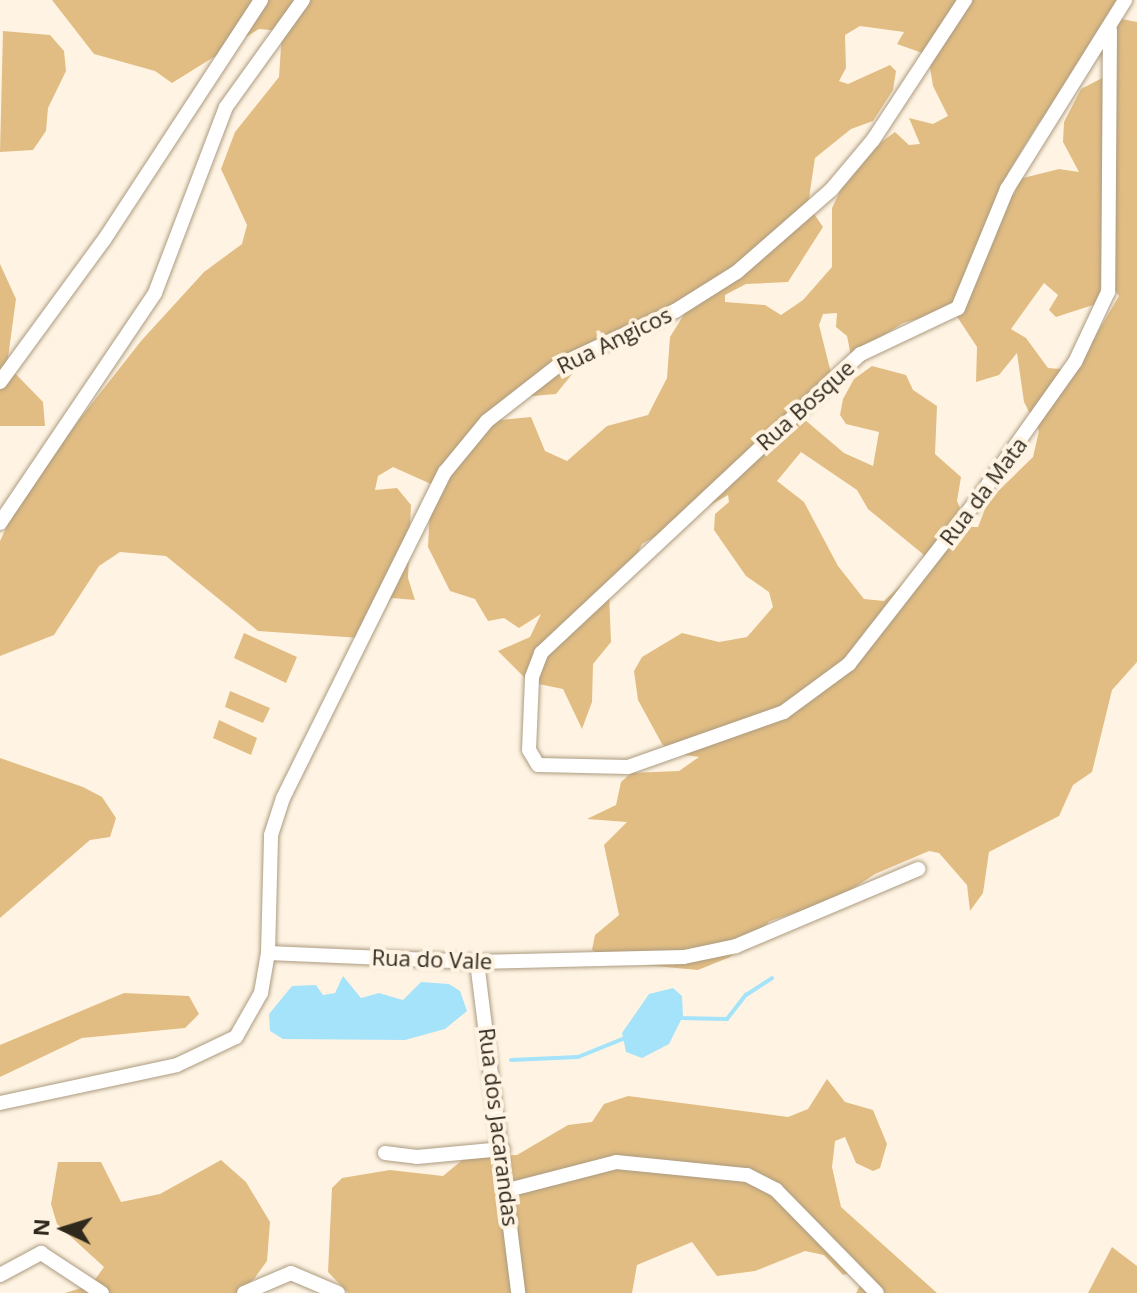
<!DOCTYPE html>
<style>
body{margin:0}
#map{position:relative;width:1137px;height:1293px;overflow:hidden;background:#fff4e3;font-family:"Open Sans",sans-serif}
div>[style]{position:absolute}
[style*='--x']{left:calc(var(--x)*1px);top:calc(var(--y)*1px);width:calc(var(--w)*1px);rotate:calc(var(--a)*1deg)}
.green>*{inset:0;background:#e1bd83}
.water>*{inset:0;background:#a5e3fa}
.stream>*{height:4px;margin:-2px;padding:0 2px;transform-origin:2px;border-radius:2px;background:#a5e3fa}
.roads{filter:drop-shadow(0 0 2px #ac9b80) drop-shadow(0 0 2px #ac9b80)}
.minor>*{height:14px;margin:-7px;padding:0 7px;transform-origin:7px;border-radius:7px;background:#fff}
span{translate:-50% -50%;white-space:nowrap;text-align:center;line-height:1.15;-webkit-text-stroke:8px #fff4e3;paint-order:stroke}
.street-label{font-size:22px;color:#2f281d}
.north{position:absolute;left:24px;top:1189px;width:80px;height:80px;-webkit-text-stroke:6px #fff4e3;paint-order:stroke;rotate:274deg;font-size:22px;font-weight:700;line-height:32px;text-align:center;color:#2f281d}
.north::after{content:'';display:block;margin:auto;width:28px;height:36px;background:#2f281d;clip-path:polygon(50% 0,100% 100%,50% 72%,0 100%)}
</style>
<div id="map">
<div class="green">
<div style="clip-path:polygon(evenodd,52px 0,1120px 0,1117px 18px,1137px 22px,1137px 662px,1112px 690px,1092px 772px,1073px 785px,1059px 816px,989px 852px,983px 893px,970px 911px,967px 885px,939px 853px,929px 851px,875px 874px,835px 900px,770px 921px,730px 957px,698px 970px,613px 962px,592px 950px,595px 935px,619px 915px,604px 845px,627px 822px,587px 819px,616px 805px,621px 782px,631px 773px,679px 771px,699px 757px,672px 753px,662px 744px,638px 700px,634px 671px,642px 657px,682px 633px,719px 642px,747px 637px,773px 607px,769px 592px,746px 576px,714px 530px,715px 514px,729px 502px,728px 495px,642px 544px,625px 578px,609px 593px,611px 642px,593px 664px,592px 702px,582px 729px,563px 689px,529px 682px,498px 651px,530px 637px,541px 614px,519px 628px,504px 618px,488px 621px,475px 599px,450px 591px,428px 547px,431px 484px,393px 467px,378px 476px,375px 490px,397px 488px,411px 505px,408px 578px,415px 600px,392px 598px,360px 638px,258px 631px,166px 556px,120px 552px,99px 566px,54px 635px,0 656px,0 541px,24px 490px,141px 341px,204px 272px,242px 244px,247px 225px,221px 169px,235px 132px,279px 77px,282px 31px,259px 29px,172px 83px,155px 71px,94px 54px,52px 0,860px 26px,904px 32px,897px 44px,928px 55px,933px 86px,948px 116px,933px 124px,909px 118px,920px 144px,909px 145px,895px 132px,854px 162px,832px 208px,832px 267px,803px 300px,781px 315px,765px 305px,725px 302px,725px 295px,746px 284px,788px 282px,823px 227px,808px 205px,815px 158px,851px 129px,873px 121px,893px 90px,896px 71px,890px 65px,848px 84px,839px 81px,846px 68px,845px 35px,860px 26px,52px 0,1111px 47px,1108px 75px,1081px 89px,1064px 122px,1063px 142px,1079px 172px,1059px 169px,1019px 179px,1014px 195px,1008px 173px,1038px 124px,1100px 49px,1111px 47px,52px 0,1044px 283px,1058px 295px,1049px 310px,1056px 317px,1096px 304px,1111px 285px,1119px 296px,1086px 352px,1060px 369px,1048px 368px,1026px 338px,1011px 329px,1044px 283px,52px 0,688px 308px,670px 337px,667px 378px,648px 415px,607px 426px,567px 461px,545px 451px,531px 417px,501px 420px,521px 397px,556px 394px,591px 351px,631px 323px,688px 308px,52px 0,952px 309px,977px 347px,976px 382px,999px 375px,1017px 353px,1024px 402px,1039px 431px,1033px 457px,988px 501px,978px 527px,968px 527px,957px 501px,961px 477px,935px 454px,937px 406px,913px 390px,906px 375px,872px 366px,854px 379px,843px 399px,840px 415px,846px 424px,879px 432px,873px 466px,844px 453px,798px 414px,821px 405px,820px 393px,831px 373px,819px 325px,823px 314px,837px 313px,836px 327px,847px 336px,851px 356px,903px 323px,952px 309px,52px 0,801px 452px,857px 490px,868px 509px,924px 555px,915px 572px,884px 601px,864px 599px,838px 566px,804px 502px,777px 481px,801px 452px)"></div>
<div style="clip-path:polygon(3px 31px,50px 35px,64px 51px,66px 71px,48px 108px,46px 131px,33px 150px,0 152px)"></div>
<div style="clip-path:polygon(0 264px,16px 299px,7px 365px,43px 402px,45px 426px,0 426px)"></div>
<div style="clip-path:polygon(244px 633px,297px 657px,286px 683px,234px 658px)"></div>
<div style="clip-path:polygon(230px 691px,270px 708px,263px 723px,225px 707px)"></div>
<div style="clip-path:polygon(219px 720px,257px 738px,251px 755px,213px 738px)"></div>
<div style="clip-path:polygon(0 758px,83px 787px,102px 797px,116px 818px,110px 837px,90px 840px,0 918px)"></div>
<div style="clip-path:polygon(124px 993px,189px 996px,199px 1014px,185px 1028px,82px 1038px,0 1077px,0 1045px)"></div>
<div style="clip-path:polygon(827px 1079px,845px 1102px,873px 1110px,887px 1144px,880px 1168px,873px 1171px,856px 1163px,845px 1137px,835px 1141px,832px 1167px,841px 1207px,937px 1293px,856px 1293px,862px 1282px,852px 1272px,843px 1275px,824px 1255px,805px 1251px,755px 1271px,717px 1276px,692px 1242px,637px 1265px,632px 1293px,348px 1293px,328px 1272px,332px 1188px,342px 1178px,390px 1170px,443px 1176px,466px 1157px,517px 1155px,568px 1125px,592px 1122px,604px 1104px,628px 1096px,788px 1117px,808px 1109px)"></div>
<div style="clip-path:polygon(221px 1160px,246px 1182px,270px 1222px,267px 1261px,254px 1279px,237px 1293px,65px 1293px,91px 1285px,104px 1267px,57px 1224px,51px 1204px,58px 1162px,101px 1162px,121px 1202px,160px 1194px)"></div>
<div style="clip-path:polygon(1112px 1247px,1137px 1266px,1137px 1293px,1088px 1293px)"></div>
</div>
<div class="water">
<div style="clip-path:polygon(343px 976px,361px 998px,379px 993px,403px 1000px,421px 982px,449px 984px,460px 991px,467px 1011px,445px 1029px,405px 1040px,283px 1039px,270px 1031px,269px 1014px,292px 986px,316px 985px,323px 995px,335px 993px)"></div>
<div style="clip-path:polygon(673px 988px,682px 996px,683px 1016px,669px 1044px,642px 1058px,626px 1052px,622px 1033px,649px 994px)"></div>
</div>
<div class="stream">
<div style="--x:678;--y:1018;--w:49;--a:1.2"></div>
<div style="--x:727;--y:1019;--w:31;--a:-52"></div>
<div style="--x:746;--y:995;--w:31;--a:-33"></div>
<div style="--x:511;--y:1060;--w:67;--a:-2.6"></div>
<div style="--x:578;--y:1057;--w:51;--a:-22"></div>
</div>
<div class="roads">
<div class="minor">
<div style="--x:1110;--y:30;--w:262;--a:90.4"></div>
<div style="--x:1108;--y:292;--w:77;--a:115.2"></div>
<div style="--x:1075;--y:362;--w:174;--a:125.4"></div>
<div style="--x:974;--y:504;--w:203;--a:128"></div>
<div style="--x:849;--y:664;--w:81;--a:143.6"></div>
<div style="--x:784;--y:712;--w:165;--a:160.6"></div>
<div style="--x:628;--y:767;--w:90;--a:-178.7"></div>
<div style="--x:538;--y:765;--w:17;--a:-121"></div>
<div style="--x:529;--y:750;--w:73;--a:-87.6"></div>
<div style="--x:532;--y:677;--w:26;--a:-69"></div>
<div style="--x:541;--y:653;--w:438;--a:-43.1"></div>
<div style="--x:861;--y:354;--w:107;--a:-25.4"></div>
<div style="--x:958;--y:308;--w:129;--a:-67.6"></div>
<div style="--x:1007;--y:189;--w:223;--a:-58"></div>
<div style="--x:0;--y:382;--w:176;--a:-53.8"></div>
<div style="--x:104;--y:240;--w:287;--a:-56.8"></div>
<div style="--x:0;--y:523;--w:277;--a:-56"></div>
<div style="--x:155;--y:293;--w:199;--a:-69.1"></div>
<div style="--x:226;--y:107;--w:132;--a:-54.3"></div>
<div style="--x:268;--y:953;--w:209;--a:2.5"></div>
<div style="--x:477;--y:962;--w:207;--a:-1.4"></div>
<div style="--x:684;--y:957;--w:53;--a:-11.9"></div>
<div style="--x:736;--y:946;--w:198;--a:-22.9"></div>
<div style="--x:477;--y:962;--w:334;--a:82.9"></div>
<div style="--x:0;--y:1103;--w:181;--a:-12.1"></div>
<div style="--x:177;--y:1065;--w:65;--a:-25.4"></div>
<div style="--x:236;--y:1037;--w:51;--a:-60.4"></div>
<div style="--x:261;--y:993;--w:41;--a:-80.1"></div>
<div style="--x:268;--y:953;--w:118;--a:-88.5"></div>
<div style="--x:271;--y:835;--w:39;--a:-72"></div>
<div style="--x:283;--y:798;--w:364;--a:-63.6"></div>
<div style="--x:445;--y:472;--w:66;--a:-50.5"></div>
<div style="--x:487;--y:421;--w:91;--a:-37.9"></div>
<div style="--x:559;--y:365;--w:128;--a:-25"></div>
<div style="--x:675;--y:311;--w:73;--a:-32.2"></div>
<div style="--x:737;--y:272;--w:125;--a:-41.1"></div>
<div style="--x:831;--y:190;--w:65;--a:-50"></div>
<div style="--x:873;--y:140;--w:168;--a:-56.7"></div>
<div style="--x:385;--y:1153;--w:32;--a:7"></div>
<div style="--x:417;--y:1157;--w:86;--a:-5.3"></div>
<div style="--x:508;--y:1190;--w:112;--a:-14.5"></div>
<div style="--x:616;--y:1162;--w:132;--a:5.7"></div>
<div style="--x:747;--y:1175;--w:33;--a:27"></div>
<div style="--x:776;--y:1190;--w:144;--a:45.6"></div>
<div style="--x:0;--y:1275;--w:47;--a:-28.2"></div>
<div style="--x:41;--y:1253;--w:73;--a:33.3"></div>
<div style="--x:244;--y:1293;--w:51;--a:-23.1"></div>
<div style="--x:291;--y:1273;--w:51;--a:23.1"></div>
</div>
</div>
<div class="street-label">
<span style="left:614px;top:340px;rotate:-26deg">Rua Angicos</span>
<span style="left:805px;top:405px;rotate:-42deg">Rua Bosque</span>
<span style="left:983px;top:491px;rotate:-53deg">Rua da Mata</span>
<span style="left:432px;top:959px;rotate:2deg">Rua do Vale</span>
<span style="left:499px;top:1127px;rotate:83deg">Rua dos Jacarandas</span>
</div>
<div class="north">N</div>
</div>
